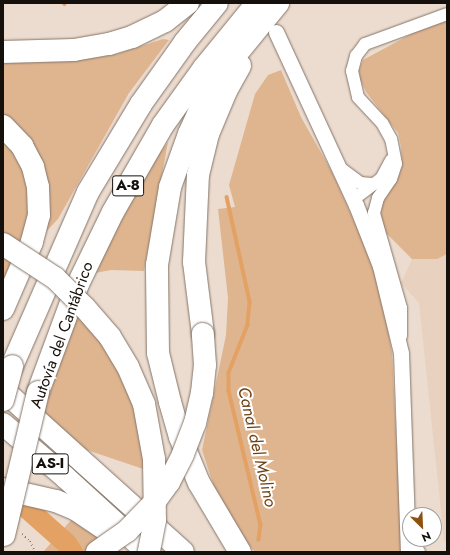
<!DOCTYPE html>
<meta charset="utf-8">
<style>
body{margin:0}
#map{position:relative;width:450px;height:555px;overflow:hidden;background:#ecdccf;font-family:Jost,sans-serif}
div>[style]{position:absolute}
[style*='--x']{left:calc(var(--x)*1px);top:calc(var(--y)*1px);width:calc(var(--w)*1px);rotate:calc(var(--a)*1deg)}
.built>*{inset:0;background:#e8d2bf}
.green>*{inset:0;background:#dfb590}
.stream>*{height:3.5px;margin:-1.75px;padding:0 1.75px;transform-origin:1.75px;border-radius:1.75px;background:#e4a164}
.river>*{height:21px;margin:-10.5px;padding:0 10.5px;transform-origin:10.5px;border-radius:10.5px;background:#e4a164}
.path>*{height:2px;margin-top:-1px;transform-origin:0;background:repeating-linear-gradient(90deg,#897e75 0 1px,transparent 0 4px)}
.roads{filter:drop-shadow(0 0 1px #837569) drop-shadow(0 0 1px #837569)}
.minor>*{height:12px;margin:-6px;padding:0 6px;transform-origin:6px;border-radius:6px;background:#fff}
.tertiary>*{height:15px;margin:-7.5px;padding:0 7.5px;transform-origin:7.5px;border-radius:7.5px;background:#fff}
.motorway>*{height:22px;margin:-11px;padding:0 11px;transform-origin:11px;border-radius:11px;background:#fff}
.bridges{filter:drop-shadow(0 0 1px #837569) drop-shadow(0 0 1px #837569)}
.motorway-bridge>*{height:22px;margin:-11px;padding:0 11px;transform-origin:11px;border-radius:11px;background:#fff}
span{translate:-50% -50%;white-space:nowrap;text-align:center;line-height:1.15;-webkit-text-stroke:4px #fff;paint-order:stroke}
.shield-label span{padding:1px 3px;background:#fff;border:1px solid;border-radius:3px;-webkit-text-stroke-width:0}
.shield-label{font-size:15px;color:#15100b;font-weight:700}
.street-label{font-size:16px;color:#15100b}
.water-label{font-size:17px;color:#6e4214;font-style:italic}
.frame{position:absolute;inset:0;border:4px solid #15100b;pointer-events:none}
.north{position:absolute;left:402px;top:507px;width:40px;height:40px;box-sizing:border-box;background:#fff;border:1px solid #a19f9d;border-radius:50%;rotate:156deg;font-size:11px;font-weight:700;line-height:16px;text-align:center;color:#15100b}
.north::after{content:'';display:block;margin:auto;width:14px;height:18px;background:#8d520f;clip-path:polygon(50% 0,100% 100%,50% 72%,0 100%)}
</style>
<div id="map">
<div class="built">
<div style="clip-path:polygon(447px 254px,447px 544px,444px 540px,419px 303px,401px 283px,412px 259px,437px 259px)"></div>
</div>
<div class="green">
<div style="clip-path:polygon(447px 19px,447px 254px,437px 259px,412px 259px,380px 227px,382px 203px,396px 182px,402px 167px,401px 146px,398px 133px,366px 92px,360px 79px,359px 70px,363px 60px,413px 33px)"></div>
<div style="clip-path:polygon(163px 39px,169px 40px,129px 93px,58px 219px,10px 270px,3px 289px,3px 61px,93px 58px,117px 54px)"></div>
<div style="clip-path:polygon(281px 70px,301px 117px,332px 172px,363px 241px,382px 293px,392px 353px,402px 552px,255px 552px,231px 525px,219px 502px,202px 450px,226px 335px,228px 298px,218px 209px,235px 207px,229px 185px,255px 94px,268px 75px)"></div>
<div style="clip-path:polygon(168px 142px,144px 271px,111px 270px,95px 273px,146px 172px)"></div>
<div style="clip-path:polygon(81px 312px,107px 345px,141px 420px,149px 471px,84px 449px,43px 416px,75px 315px)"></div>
<div style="clip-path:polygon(73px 518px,114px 546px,120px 552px,43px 552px)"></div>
</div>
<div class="stream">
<div style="--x:64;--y:3;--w:1;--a:45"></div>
<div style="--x:227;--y:197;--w:107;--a:77.6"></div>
<div style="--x:250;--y:302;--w:23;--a:95"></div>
<div style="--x:248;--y:325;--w:52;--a:111.6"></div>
<div style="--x:229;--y:373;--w:18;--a:90"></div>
<div style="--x:229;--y:391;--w:138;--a:76.6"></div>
<div style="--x:261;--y:525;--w:15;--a:98"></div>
</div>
<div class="river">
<div style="--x:3;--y:487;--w:84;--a:41.6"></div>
<div style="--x:66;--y:543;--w:11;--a:56"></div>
</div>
<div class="path">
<div style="--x:22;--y:534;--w:11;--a:41"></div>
<div style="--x:30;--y:541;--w:12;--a:66"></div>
</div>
<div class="roads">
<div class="minor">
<div style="--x:339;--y:167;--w:26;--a:37"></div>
<div style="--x:360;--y:183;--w:12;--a:5"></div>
<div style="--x:354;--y:199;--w:34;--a:-37"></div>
<div style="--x:381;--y:179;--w:21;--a:-62"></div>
<div style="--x:401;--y:336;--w:28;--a:-90"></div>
<div style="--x:401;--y:308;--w:99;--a:-105.9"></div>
<div style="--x:374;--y:213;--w:16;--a:-75"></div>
<div style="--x:378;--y:198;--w:23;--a:-56"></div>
<div style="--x:391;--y:179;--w:16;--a:-72"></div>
<div style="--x:396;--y:164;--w:25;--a:-101"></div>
<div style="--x:391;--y:139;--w:18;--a:-119"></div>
<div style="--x:382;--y:123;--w:35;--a:-133"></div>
<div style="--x:358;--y:97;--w:27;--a:-103"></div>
<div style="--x:352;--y:71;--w:16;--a:-75"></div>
<div style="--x:356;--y:56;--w:15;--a:-53"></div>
<div style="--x:365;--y:44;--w:87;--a:-20.1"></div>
<div style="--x:410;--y:539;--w:16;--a:55"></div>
</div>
<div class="tertiary">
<div style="--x:276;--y:32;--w:191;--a:65.2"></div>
<div style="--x:356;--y:205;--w:66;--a:68.5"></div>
<div style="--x:380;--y:266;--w:89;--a:76.4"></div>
<div style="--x:401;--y:353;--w:199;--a:88"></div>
</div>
<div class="motorway">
<div style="--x:3;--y:52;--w:71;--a:-1.6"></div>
<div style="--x:74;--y:50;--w:36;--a:-10"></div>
<div style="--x:109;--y:44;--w:24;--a:-17"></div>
<div style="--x:132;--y:37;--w:37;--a:-26"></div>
<div style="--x:165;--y:21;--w:29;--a:-38"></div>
<div style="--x:3;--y:126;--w:28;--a:46"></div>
<div style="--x:22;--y:146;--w:24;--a:62"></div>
<div style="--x:33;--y:167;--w:21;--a:76"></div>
<div style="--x:38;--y:187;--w:28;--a:88"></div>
<div style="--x:39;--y:215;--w:28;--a:105"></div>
<div style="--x:32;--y:242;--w:73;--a:113.4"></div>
<div style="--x:203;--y:334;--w:73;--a:-97.1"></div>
<div style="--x:194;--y:262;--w:87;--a:-87.4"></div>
<div style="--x:198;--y:175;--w:42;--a:-76.3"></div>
<div style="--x:208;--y:134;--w:47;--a:-67.3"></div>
<div style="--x:226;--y:91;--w:29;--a:-61"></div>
<div style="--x:12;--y:366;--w:190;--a:-66.4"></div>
<div style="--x:88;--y:192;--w:103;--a:-58.9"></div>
<div style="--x:141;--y:104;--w:76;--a:-54.6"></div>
<div style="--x:185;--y:42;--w:50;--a:-50.6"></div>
<div style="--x:3;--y:390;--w:242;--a:42"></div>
<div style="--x:38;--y:392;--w:115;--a:-69.7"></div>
<div style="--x:78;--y:284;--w:80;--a:-64.1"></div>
<div style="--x:113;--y:212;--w:100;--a:-60.1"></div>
<div style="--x:163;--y:125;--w:70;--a:-54.3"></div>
<div style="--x:204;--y:68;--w:84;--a:-50.8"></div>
<div style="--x:3;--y:424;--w:82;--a:40.5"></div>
<div style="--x:65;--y:477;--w:111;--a:42.4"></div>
<div style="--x:3;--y:489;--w:54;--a:12.8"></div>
<div style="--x:56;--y:501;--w:21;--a:23"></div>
<div style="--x:75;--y:509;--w:37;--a:34"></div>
<div style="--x:240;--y:552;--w:80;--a:-120.7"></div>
<div style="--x:199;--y:483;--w:50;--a:-112.4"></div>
<div style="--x:180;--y:437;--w:36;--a:-106"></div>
<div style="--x:170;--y:402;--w:50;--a:-103.8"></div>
<div style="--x:158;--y:353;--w:88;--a:-90.7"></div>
<div style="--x:157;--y:265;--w:79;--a:-80.5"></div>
<div style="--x:170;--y:187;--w:56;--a:-70.3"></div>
<div style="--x:189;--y:134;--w:54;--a:-65.8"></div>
<div style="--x:211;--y:85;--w:106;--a:-50.7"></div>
</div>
</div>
<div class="bridges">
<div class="motorway-bridge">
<div style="--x:3;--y:244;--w:62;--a:33.2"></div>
<div style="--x:55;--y:278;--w:42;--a:45"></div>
<div style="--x:85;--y:308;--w:38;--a:49"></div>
<div style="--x:110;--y:337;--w:35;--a:59"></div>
<div style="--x:128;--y:367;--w:40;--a:66.6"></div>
<div style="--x:144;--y:404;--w:56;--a:79.7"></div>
<div style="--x:154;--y:459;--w:61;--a:89.1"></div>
<div style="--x:155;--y:520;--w:33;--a:101"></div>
<div style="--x:3;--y:400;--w:35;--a:-75"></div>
<div style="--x:4;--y:535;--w:147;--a:-76.6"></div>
<div style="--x:97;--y:552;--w:37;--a:-35"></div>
<div style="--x:127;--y:531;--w:37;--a:-46"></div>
<div style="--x:153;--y:504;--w:27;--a:-54"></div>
<div style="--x:169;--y:482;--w:31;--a:-63"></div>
<div style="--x:183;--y:454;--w:33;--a:-69"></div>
<div style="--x:195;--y:423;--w:31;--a:-77"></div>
<div style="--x:202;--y:393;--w:28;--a:-84"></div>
<div style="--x:205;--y:365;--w:31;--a:-94"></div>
</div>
</div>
<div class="shield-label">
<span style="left:128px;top:186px">A-8</span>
<span style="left:50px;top:464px">AS-I</span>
</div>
<div class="street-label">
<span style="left:62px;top:335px;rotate:-70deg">Autovía del Cantábrico</span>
</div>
<div class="water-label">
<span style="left:257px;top:447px;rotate:77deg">Canal del Molino</span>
</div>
<div class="frame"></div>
<div class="north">N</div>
</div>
